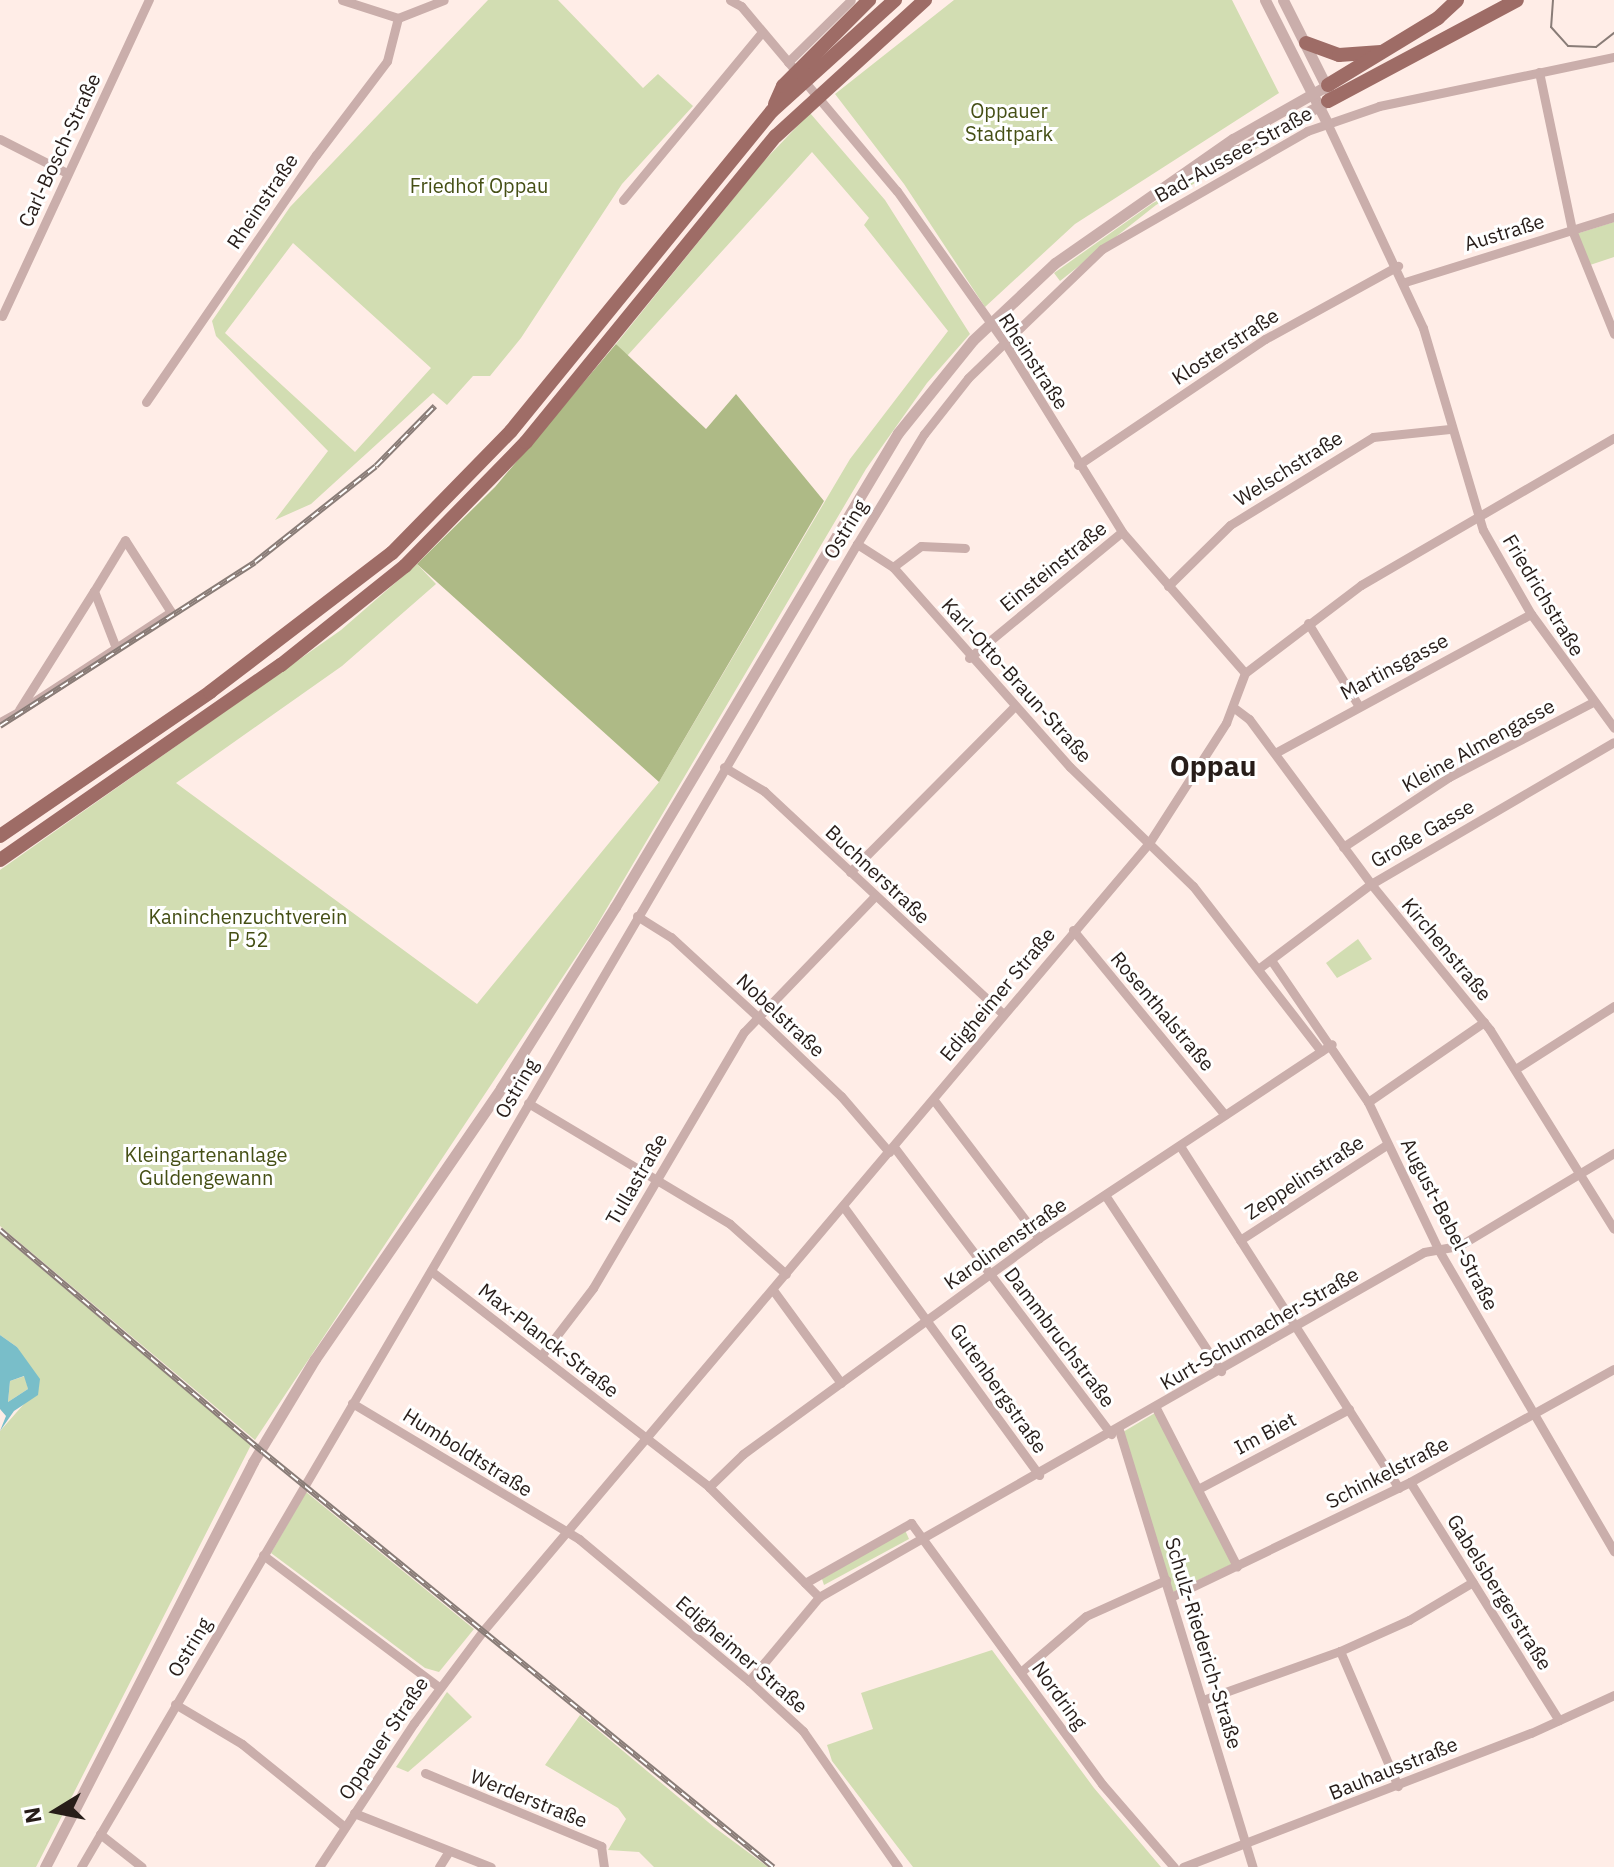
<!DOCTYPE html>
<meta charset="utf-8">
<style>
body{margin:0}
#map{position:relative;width:1614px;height:1867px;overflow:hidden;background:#ffede7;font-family:"IBM Plex Sans",sans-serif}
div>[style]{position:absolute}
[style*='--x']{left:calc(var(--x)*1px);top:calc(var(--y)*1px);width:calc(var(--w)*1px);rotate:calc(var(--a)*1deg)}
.green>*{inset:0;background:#d2ddb2}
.forest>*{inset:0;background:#aeba86}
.water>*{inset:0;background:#79bec9}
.minor>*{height:9px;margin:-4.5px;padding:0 4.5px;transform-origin:4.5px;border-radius:4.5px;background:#caaeab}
.tertiary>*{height:11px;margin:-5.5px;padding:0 5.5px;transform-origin:5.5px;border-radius:5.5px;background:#caaeab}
.trunk>*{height:14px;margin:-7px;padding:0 7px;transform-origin:7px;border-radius:7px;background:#9e6c66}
.tram>*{height:2px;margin:-1px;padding:0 1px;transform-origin:1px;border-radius:1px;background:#897c77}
.rail>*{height:6px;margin-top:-3px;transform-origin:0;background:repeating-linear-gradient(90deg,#fff 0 9px,#897c77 0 18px);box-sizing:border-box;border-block:2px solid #897c77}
span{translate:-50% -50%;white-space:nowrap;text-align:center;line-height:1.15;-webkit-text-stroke:6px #fff;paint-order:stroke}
.park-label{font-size:20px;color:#454f15}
.street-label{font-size:20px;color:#271d19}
.district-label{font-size:28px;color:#271d19;font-weight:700}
.north{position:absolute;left:16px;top:1771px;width:80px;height:80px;-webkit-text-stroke:6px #fff;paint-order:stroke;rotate:260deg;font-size:22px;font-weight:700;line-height:32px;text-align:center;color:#271d19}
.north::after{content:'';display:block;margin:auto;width:28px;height:36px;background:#271d19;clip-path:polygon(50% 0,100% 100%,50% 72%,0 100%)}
</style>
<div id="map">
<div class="green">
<div style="clip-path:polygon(evenodd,488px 0,558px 0,643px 88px,658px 74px,693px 106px,622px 184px,521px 338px,490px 376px,473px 376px,447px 405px,433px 393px,311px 504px,275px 520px,328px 451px,216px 336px,212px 321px,290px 207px,488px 0,293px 243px,431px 368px,355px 452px,225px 333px,293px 243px)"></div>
<div style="clip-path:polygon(954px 0,1232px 0,1279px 93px,1075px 224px,985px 307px,904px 184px,835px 94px)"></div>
<div style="clip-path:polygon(810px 113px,885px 200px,970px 334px,927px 383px,866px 469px,594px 930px,255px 1440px,0 1226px,0 870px,341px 630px,417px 564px,436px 584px,342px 666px,176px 783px,477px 1004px,659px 782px,850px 459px,948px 331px,864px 225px,869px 218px,812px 152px,627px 356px,616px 344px,762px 163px)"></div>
<div style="clip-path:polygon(1299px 125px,1156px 205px,1060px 281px,1054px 273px,1153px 203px)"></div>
<div style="clip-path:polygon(1614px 222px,1614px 257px,1587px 266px,1576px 234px)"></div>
<div style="clip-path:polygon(1358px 939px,1372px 959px,1337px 978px,1326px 963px)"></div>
<div style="clip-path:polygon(0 1234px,251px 1445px,36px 1867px,0 1867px,0 1431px,39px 1387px,17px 1347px,0 1335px)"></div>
<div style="clip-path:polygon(25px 1376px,28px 1389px,8px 1402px,10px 1381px)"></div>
<div style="clip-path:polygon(1155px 1413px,1232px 1564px,1173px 1592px,1123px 1432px)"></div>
<div style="clip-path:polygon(306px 1492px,474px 1629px,439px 1672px,425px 1668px,271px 1553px)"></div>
<div style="clip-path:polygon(905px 1530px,909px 1539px,824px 1585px,822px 1579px)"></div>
<div style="clip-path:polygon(992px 1650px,1094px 1788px,1161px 1867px,913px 1867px,832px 1761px,827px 1745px,873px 1729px,861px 1693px)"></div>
<div style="clip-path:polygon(447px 1692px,472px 1717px,408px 1772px,396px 1767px)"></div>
<div style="clip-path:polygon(580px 1715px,714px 1827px,768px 1867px,654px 1867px,639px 1852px,608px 1850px,626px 1819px,618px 1808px,545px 1765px)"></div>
</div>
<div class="forest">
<div style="clip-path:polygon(616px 344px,706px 429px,736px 394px,824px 501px,659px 782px,417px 564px,495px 487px)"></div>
</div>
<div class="water">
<div style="clip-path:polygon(evenodd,0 1335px,17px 1347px,40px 1379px,38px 1395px,14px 1411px,0 1431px,6px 1416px,0 1409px,0 1335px,24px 1376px,28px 1389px,8px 1402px,10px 1381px,24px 1376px)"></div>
</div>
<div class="minor">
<div style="--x:342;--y:0;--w:59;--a:17.8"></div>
<div style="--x:398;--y:18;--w:49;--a:-21.4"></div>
<div style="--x:730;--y:0;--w:13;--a:29"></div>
<div style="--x:741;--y:6;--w:242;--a:49.9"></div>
<div style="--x:897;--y:191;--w:186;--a:54.6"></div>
<div style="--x:1005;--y:343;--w:222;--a:58.2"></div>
<div style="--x:1122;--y:532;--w:187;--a:48.9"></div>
<div style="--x:788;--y:62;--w:88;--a:-44.5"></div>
<div style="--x:1539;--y:72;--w:161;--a:78.2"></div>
<div style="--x:1572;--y:230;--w:112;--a:68"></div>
<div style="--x:1327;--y:123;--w:226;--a:64.9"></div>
<div style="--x:1423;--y:328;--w:211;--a:73.5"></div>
<div style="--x:1483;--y:530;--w:97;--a:60.3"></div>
<div style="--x:1531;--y:614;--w:141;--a:53.9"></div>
<div style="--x:0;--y:139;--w:75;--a:26.9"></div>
<div style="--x:623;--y:200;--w:218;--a:-50.4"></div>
<div style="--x:1405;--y:282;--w:219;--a:-17.3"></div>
<div style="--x:2;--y:316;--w:349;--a:-65.1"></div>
<div style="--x:146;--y:402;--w:300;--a:-55.5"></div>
<div style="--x:316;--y:155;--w:118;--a:-52.9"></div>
<div style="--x:387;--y:61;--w:44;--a:-75.7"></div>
<div style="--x:1078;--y:465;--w:225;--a:-34"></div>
<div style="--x:1265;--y:339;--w:152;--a:-28.8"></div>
<div style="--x:857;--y:544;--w:43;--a:32.6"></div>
<div style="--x:893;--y:567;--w:267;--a:48.5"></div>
<div style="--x:1070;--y:767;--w:171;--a:44.1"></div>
<div style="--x:1193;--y:886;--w:209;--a:52.2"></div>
<div style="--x:893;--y:567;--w:35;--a:-37"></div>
<div style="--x:921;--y:546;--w:44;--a:2.6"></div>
<div style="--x:1168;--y:586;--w:87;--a:-44.5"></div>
<div style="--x:1230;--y:525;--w:168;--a:-31.6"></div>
<div style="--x:1373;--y:437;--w:77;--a:-5.9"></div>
<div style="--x:1308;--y:623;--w:96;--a:58.6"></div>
<div style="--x:969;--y:658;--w:198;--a:-39.5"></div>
<div style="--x:1233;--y:707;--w:20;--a:37"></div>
<div style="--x:1249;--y:719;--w:205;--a:53.5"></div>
<div style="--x:1371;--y:884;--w:188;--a:50.8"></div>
<div style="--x:1490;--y:1030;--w:234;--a:58.1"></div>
<div style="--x:19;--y:710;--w:141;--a:-57.8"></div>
<div style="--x:0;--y:722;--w:21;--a:-29"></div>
<div style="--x:18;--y:712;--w:117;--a:-33.1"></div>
<div style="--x:116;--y:648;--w:66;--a:-33.2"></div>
<div style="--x:171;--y:612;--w:85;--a:-122.6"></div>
<div style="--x:125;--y:540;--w:60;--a:121.3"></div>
<div style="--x:94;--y:591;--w:61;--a:68.9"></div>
<div style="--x:1275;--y:753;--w:291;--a:-28.5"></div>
<div style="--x:724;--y:767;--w:47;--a:31"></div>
<div style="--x:764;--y:791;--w:327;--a:43"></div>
<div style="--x:1343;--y:847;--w:127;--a:-33.4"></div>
<div style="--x:1449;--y:777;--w:160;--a:-27.5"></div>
<div style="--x:850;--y:872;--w:233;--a:-45.2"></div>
<div style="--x:637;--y:916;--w:40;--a:32"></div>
<div style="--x:671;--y:937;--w:120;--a:42.6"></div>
<div style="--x:759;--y:1018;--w:113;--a:43.6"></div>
<div style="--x:841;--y:1096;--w:74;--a:49.4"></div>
<div style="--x:1073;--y:930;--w:239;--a:50.6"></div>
<div style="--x:1271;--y:960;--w:172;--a:55.7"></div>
<div style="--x:1368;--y:1102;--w:163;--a:64.5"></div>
<div style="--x:1438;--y:1249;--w:350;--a:59.8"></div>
<div style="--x:1258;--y:969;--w:141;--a:-37"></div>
<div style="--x:1371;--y:884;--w:281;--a:-30.3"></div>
<div style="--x:1517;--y:1068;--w:115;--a:-32.6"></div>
<div style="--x:933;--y:1099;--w:175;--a:52.7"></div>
<div style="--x:1368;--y:1102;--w:141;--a:-34.6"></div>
<div style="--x:528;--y:1103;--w:235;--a:30.9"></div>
<div style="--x:730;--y:1224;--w:75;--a:41.8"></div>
<div style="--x:1180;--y:1146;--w:406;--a:57.4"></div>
<div style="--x:894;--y:1147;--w:360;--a:52.9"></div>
<div style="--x:1105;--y:1195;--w:211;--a:56.6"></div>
<div style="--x:843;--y:1206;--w:333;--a:53.9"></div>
<div style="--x:1240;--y:1240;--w:176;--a:-33"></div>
<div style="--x:431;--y:1271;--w:352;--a:37.8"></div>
<div style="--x:709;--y:1487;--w:156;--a:45"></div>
<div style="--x:773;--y:1290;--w:115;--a:53.8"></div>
<div style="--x:541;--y:1356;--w:86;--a:-52.6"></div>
<div style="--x:593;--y:1288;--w:297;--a:-59.5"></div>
<div style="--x:744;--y:1032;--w:187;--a:-46.1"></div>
<div style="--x:352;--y:1403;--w:265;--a:30.9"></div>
<div style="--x:579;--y:1539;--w:222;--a:39.9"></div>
<div style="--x:749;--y:1681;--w:74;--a:42.8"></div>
<div style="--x:803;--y:1731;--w:166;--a:55.1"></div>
<div style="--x:1156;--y:1408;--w:178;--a:62.9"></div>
<div style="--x:1119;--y:1430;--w:457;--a:73"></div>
<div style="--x:1410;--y:1482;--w:281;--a:58"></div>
<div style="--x:709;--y:1487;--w:47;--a:-44.1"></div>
<div style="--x:743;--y:1454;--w:366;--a:-36.1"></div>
<div style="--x:1039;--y:1238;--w:351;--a:-33.5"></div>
<div style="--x:1198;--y:1489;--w:171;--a:-27.9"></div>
<div style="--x:263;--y:1555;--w:220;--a:36.9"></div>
<div style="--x:805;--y:1583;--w:122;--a:-29.5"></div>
<div style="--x:911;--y:1523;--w:323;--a:53.8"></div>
<div style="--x:1102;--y:1784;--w:110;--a:49.1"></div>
<div style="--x:1171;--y:1597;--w:265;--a:-25.7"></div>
<div style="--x:1410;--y:1482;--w:233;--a:-29"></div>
<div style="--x:1340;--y:1651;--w:147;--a:66.8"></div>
<div style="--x:1022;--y:1671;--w:84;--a:-40.7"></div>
<div style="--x:1086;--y:1616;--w:88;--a:-24.2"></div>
<div style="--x:749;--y:1681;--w:109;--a:-50.2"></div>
<div style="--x:819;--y:1597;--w:696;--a:-29.69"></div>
<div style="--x:1424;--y:1252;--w:36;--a:-10"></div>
<div style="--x:1459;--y:1246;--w:181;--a:-31"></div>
<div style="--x:1203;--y:1700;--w:145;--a:-19.7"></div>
<div style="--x:1340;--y:1651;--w:76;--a:-24.2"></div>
<div style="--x:1409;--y:1620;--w:74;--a:-30.7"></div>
<div style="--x:175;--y:1704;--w:78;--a:30.8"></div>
<div style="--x:242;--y:1744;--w:132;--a:38.9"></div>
<div style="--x:425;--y:1773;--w:191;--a:22.5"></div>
<div style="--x:601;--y:1846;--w:21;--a:82"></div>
<div style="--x:354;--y:1813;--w:147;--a:21.5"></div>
<div style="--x:100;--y:1834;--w:53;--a:38.2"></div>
<div style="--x:81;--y:1867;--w:1534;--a:-59.61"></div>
<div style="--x:857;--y:544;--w:129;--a:-58.7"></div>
<div style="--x:924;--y:434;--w:71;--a:-51.8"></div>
<div style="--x:968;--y:378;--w:186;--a:-43.9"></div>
<div style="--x:1102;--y:249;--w:237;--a:-29.9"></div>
<div style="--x:1307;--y:131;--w:76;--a:-19.1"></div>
<div style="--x:1379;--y:106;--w:240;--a:-11.8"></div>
<div style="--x:319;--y:1867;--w:173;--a:-56.6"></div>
<div style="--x:414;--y:1723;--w:114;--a:-53.2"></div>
<div style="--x:482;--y:1632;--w:1033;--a:-49.79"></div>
<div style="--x:1149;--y:843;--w:143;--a:-57.3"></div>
<div style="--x:1226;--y:723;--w:53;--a:-69.2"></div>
<div style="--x:1245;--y:673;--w:146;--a:-37.2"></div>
<div style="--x:1361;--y:585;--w:293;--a:-30.2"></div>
<div style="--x:439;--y:1867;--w:19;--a:-58"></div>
<div style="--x:1183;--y:1867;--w:373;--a:-21.1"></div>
<div style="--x:1531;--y:1733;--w:91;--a:-24.6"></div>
</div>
<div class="tertiary">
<div style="--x:1265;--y:0;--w:138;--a:63.2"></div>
<div style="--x:1283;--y:0;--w:101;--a:63.4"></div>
<div style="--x:1219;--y:153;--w:20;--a:-9"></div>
<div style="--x:1239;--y:150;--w:97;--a:-28.9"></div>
<div style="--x:45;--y:1867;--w:455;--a:-62.8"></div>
<div style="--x:253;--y:1462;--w:120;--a:-59"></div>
<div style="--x:315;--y:1359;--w:329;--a:-55.5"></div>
<div style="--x:501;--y:1088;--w:214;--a:-57.8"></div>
<div style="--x:615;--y:907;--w:552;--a:-59.16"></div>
<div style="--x:898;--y:433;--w:119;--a:-51.1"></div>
<div style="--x:973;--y:340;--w:112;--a:-43.2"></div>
<div style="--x:1055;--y:263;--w:217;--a:-34.9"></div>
<div style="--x:1233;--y:139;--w:109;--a:-29.6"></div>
</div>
<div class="trunk">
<div style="--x:1306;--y:43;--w:35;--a:20"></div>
<div style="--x:1339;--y:55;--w:42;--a:-4.1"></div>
<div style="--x:1328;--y:85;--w:129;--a:-31.3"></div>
<div style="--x:1438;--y:18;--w:26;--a:-43"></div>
<div style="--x:1328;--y:101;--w:214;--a:-28.1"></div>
<div style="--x:775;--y:104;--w:20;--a:-66"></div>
<div style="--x:783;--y:86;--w:122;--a:-45"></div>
<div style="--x:0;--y:836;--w:255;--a:-34.4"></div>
<div style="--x:210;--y:692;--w:229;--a:-37.4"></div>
<div style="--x:392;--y:553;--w:170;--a:-45.7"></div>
<div style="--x:511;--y:431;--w:413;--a:-50.8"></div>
<div style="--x:772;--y:111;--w:166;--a:-42.1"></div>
<div style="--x:0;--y:860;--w:342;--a:-34.8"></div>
<div style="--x:281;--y:665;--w:159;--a:-38.6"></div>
<div style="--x:405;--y:566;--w:173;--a:-45.7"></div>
<div style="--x:526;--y:442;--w:395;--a:-50.8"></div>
<div style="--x:776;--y:136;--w:202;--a:-42.4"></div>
</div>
<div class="tram">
<div style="--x:1553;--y:0;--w:27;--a:94"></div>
<div style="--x:1551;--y:27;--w:25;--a:48"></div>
<div style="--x:1568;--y:46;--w:28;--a:2"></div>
<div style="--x:1596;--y:47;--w:23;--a:-38"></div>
</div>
<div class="rail">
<div style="--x:0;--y:726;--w:303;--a:-32.7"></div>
<div style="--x:255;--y:562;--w:154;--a:-38.4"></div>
<div style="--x:376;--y:466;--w:84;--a:-45.5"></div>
<div style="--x:0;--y:1230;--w:344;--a:40.2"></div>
<div style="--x:263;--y:1452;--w:658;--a:39.14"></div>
</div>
<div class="park-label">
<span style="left:1009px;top:122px">Oppauer<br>Stadtpark</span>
<span style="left:479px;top:185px">Friedhof Oppau</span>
<span style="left:248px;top:928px">Kaninchenzuchtverein<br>P 52</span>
<span style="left:206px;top:1166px">Kleingartenanlage<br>Guldengewann</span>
</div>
<div class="street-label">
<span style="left:59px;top:150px;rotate:-65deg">Carl-Bosch-Straße</span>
<span style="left:1233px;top:154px;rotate:-29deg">Bad-Aussee-Straße</span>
<span style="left:262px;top:201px;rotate:-56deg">Rheinstraße</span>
<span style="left:1504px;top:232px;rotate:-17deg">Austraße</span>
<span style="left:1225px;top:346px;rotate:-33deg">Klosterstraße</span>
<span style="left:1034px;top:361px;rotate:57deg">Rheinstraße</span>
<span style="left:1288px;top:468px;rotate:-32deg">Welschstraße</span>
<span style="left:845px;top:529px;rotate:-59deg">Ostring</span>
<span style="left:1053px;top:566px;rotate:-39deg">Einsteinstraße</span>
<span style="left:1544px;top:595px;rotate:59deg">Friedrichstraße</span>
<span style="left:1394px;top:666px;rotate:-28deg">Martinsgasse</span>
<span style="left:1017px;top:680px;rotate:48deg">Karl-Otto-Braun-Straße</span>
<span style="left:1478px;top:745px;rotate:-29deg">Kleine Almengasse</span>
<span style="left:1422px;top:833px;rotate:-30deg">Große Gasse</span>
<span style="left:878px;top:874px;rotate:43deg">Buchnerstraße</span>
<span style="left:1447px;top:949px;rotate:50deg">Kirchenstraße</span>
<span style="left:997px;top:994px;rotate:-50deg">Edigheimer Straße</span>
<span style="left:1163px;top:1011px;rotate:50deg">Rosenthalstraße</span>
<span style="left:781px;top:1015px;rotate:43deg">Nobelstraße</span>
<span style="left:516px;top:1088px;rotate:-60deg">Ostring</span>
<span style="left:1304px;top:1177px;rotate:-33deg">Zeppelinstraße</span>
<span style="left:636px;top:1179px;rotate:-60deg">Tullastraße</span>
<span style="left:1450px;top:1224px;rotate:63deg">August-Bebel-Straße</span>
<span style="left:1005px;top:1243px;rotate:-35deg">Karolinenstraße</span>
<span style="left:1259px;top:1328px;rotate:-30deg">Kurt-Schumacher-Straße</span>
<span style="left:1060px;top:1337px;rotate:53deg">Dammbruchstraße</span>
<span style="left:549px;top:1340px;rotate:38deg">Max-Planck-Straße</span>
<span style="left:999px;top:1388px;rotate:55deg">Gutenbergstraße</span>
<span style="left:1265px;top:1433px;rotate:-28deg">Im Biet</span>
<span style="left:468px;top:1452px;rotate:32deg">Humboldtstraße</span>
<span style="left:1387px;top:1472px;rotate:-27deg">Schinkelstraße</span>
<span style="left:1500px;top:1592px;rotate:58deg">Gabelsbergerstraße</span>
<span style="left:1204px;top:1643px;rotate:73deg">Schulz-Riederich-Straße</span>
<span style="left:189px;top:1647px;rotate:-59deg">Ostring</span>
<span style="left:742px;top:1654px;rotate:41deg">Edigheimer Straße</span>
<span style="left:1060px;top:1695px;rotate:54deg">Nordring</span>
<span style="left:383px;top:1738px;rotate:-56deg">Oppauer Straße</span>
<span style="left:1393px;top:1768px;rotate:-22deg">Bauhausstraße</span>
<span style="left:529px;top:1798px;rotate:22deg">Werderstraße</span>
</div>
<div class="district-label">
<span style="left:1213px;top:766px">Oppau</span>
</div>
<div class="north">N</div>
</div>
